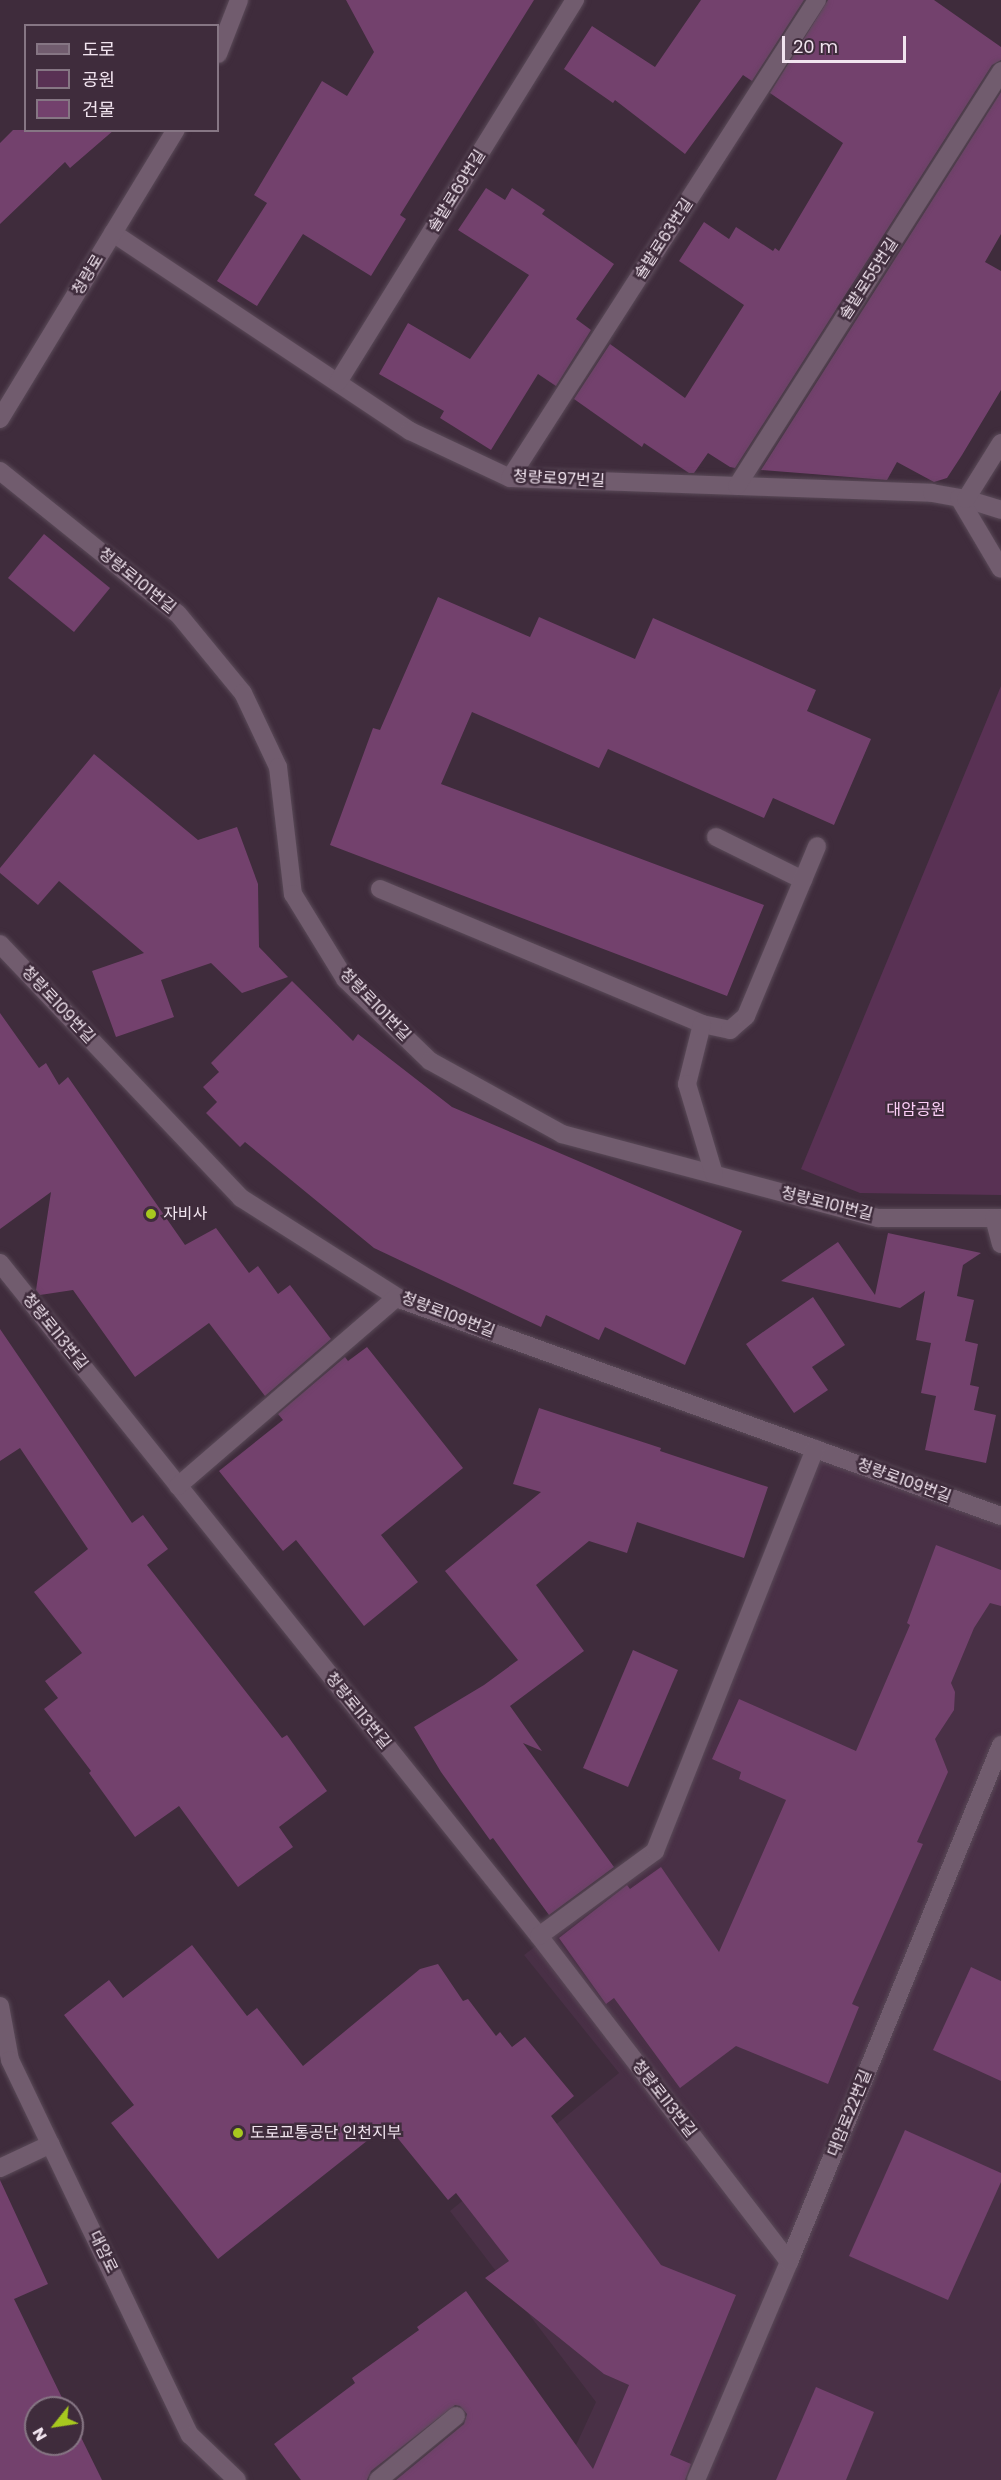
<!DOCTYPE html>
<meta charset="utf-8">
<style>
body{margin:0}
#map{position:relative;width:1001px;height:2480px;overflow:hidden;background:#3f2c3c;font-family:Poppins,"Noto Sans KR",sans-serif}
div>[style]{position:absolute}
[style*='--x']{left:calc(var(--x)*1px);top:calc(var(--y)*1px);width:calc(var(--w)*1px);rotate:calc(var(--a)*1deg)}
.built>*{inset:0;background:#493046}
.green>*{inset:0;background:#593154}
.building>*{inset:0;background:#73416d}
.roads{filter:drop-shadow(0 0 2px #5a4a58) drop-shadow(0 0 2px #5a4a58)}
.lane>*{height:18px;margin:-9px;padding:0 9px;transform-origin:9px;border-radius:9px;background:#715c6e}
.street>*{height:18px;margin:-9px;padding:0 9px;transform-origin:9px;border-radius:9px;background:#715c6e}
.secondary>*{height:18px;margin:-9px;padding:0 9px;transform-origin:9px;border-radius:9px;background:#715c6e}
.dots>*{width:16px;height:16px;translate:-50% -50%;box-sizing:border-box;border:3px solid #3f2c3c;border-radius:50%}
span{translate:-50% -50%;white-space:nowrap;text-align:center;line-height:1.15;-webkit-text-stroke:5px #3f2c3c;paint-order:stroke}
.street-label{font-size:16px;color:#f1e4ef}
.park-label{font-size:16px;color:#fdcff7}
.poi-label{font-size:16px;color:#f1e4ef}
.left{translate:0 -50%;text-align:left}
.legend{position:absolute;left:24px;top:24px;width:195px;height:108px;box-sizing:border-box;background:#3f2c3c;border:2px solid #867684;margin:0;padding:8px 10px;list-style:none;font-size:18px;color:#f1e4ef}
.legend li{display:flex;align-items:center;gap:12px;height:30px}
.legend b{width:30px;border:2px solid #867684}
.north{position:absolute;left:24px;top:2396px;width:60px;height:60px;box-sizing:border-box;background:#3f2c3c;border:2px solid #867684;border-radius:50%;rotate:240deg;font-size:16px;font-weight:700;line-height:24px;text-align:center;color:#f1e4ef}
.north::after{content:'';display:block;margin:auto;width:21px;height:27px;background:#a7c81f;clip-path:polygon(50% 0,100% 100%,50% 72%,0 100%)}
.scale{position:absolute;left:782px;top:36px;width:124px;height:27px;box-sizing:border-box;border:3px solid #f1e4ef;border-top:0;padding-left:8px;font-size:18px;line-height:21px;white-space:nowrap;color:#f1e4ef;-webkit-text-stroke:4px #3f2c3c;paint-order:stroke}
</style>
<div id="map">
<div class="built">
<div style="clip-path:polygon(816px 1451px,1001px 1518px,1001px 2480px,560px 2480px,596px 2402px,450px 2211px,619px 2073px,524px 1955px,658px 1853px)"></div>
</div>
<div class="green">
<div style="clip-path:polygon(1001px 686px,1001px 1195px,860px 1193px,801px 1169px)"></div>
</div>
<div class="building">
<div style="clip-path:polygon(346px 0,534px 0,400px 215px,406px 219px,371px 276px,303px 234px,257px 306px,217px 281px,267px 203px,254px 195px,322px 81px,347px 96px,374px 52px)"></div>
<div style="clip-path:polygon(701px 0,804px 0,752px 81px,743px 75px,685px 154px,615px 100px,613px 103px,564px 69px,592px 26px,655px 67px)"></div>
<div style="clip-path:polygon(828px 0,934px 0,1001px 47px,1001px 60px,992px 65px,735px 468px,730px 467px,708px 453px,694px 473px,689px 473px,644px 443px,642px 447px,574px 399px,610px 344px,685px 398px,744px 305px,679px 261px,704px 222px,729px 239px,736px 227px,773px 251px,775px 248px,779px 251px,843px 143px,770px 93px)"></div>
<div style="clip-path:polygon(1001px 92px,1001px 234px,985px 262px,1001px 271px,1001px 390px,962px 455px,947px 478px,934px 482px,897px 462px,887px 480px,761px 470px)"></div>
<div style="clip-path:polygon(13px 130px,114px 130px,70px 168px,65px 162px,0 224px,0 143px)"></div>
<div style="clip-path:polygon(486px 188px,505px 200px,512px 188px,545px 210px,542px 214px,614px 264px,576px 319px,591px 330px,556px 386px,538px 374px,491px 450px,440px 418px,444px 411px,379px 374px,408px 323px,470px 359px,529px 275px,458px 230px)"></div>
<div style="clip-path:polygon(44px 534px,110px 588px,74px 632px,8px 578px)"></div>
<div style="clip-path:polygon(438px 597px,530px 637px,539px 617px,635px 659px,653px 618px,816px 690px,807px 711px,871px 739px,834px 825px,773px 798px,764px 818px,608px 749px,599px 768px,472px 712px,441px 784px,764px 905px,727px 996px,330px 845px,373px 728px,380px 730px)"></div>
<div style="clip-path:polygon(94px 754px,198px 840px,237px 827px,258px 884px,259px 947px,288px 977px,242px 993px,211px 963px,161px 980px,174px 1017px,116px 1037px,92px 971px,144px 953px,59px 881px,38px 905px,0 873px,0 868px)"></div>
<div style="clip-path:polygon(292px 981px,353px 1041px,358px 1034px,452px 1107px,742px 1231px,685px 1365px,605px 1327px,599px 1340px,546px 1315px,541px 1327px,374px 1248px,245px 1142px,240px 1147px,206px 1113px,217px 1102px,203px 1087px,219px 1072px,211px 1063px)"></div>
<div style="clip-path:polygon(0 1013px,39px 1068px,46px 1063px,59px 1085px,68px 1077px,185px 1245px,216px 1228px,249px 1273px,258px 1266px,278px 1294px,290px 1285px,331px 1339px,265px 1396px,209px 1323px,135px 1377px,73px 1290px,40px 1295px,36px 1290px,51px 1192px,0 1229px)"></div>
<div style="clip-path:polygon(888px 1233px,981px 1253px,963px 1265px,957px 1296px,974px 1300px,965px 1341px,978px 1344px,970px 1385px,979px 1387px,974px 1410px,996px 1415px,986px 1463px,925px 1450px,936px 1396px,921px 1393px,931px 1343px,916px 1340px,925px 1291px,900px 1308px,781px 1281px,838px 1242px,875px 1295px)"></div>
<div style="clip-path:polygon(813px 1297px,845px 1345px,812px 1367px,828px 1390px,794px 1413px,746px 1344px)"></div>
<div style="clip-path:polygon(0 1329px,132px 1523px,143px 1515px,168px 1549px,147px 1565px,282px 1738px,287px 1735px,327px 1791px,279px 1827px,293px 1847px,238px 1887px,179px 1806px,135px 1837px,89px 1773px,91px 1771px,44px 1709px,58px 1698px,45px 1681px,82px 1653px,34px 1592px,88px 1549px,20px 1448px,0 1461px)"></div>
<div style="clip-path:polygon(367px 1347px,463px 1468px,381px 1535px,418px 1582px,364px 1626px,296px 1540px,283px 1551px,219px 1471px,283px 1420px,278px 1414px,345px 1357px,348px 1361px)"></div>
<div style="clip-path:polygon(539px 1408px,661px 1448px,660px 1451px,768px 1487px,744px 1558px,637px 1522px,627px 1553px,589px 1541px,536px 1585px,584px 1651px,510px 1706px,542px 1751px,523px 1743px,614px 1867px,549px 1915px,493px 1838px,490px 1840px,441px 1772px,414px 1727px,484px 1685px,518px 1660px,445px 1571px,541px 1492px,513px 1484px)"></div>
<div style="clip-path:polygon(936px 1545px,1001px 1570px,1001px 1606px,990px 1603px,974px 1628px,951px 1683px,955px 1692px,954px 1710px,935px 1739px,948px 1772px,917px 1842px,923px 1844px,852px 2004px,859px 2007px,828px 2084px,736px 2046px,680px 2088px,614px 1998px,606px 2004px,559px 1938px,627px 1885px,630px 1889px,661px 1867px,719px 1952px,786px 1800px,739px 1779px,741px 1772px,712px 1759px,739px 1699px,856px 1751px,910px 1625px,907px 1623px)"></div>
<div style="clip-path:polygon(633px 1650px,678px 1670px,628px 1787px,583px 1768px)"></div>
<div style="clip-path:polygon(192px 1945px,247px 2016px,257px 2008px,303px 2066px,420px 1969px,438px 1964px,463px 2001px,468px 1999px,496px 2036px,500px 2032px,512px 2047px,525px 2037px,574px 2096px,551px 2116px,661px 2265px,736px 2295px,670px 2455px,691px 2464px,685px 2480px,396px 2480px,464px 2424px,467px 2414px,460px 2406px,455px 2405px,371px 2471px,367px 2480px,301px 2480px,274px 2444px,355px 2383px,352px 2378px,419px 2330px,417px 2327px,466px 2291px,593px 2469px,629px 2385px,604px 2374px,485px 2278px,509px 2261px,456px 2193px,448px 2200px,387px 2125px,218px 2259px,111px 2123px,134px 2105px,64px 2015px,109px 1980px,123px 1998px)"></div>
<div style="clip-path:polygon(971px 1967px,1001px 1981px,1001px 2081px,933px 2050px)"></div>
<div style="clip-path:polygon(905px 2130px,1001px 2173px,1001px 2182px,948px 2300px,849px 2256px)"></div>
<div style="clip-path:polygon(0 2180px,48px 2284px,14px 2299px,67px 2408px,36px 2408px,36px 2444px,72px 2444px,72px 2419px,102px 2480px,0 2480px)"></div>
<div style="clip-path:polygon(816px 2387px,874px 2412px,846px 2480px,776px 2480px)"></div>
</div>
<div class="roads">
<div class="lane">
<div style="--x:113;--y:233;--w:357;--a:33.7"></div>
<div style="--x:410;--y:431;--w:110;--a:25.2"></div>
<div style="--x:510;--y:478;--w:422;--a:2"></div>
<div style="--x:932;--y:493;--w:35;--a:10"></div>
<div style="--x:966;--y:499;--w:37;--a:17"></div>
<div style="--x:338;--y:382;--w:450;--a:-58.2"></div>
<div style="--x:0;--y:471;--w:228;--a:38.8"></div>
<div style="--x:178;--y:614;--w:102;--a:50.6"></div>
<div style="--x:243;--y:693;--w:82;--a:64.7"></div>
<div style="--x:278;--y:767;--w:128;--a:83.3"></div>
<div style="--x:293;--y:894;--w:100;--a:58.5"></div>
<div style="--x:345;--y:979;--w:118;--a:44"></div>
<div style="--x:430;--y:1061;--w:151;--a:28.9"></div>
<div style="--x:562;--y:1134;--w:327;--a:14.9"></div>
<div style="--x:878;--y:1218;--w:123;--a:0"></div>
<div style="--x:510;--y:478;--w:568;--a:-57.29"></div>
<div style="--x:737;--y:486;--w:492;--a:-57.5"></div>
<div style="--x:959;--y:498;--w:82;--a:59.4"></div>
<div style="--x:966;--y:499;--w:66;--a:-58"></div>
<div style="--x:716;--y:837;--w:97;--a:26.3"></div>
<div style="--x:380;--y:889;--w:349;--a:22.7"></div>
<div style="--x:702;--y:1024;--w:29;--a:12"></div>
<div style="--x:730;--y:1030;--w:21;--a:-41"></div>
<div style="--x:746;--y:1016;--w:184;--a:-67.3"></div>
<div style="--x:0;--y:944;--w:350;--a:46.5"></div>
<div style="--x:241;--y:1198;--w:191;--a:32.4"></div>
<div style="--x:402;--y:1300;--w:637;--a:19.83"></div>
<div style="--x:702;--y:1024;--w:62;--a:104"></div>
<div style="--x:687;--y:1084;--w:94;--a:73.3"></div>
<div style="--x:0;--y:1263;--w:862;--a:51.31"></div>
<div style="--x:539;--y:1936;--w:411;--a:52.5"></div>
<div style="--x:178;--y:1486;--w:289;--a:-40.8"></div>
<div style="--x:539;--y:1936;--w:144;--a:-36.2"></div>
<div style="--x:655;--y:1851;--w:433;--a:-68.3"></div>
<div style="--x:378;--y:2480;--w:101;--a:-39.4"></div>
</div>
<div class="street">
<div style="--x:994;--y:1218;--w:27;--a:75"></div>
<div style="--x:0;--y:2168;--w:56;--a:-25.2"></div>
<div style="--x:696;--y:2480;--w:237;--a:-66.9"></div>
<div style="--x:789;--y:2262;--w:559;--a:-67.7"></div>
</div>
<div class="secondary">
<div style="--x:218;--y:54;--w:58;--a:-68.7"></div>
<div style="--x:0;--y:419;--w:338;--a:-58.7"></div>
<div style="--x:0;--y:2006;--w:55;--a:79.5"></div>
<div style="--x:10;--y:2060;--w:416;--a:64.4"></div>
<div style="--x:190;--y:2435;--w:65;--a:43.8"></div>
</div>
</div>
<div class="dots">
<div style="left:151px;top:1214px;background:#a7c81f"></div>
<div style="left:238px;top:2133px;background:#a7c81f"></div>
</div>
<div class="street-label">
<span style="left:457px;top:191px;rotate:-58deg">솔밭로69번길</span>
<span style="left:664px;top:239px;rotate:-57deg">솔밭로63번길</span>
<span style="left:88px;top:275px;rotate:-59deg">청량로</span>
<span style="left:869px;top:279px;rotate:-57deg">솔밭로55번길</span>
<span style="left:559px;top:479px;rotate:3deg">청량로97번길</span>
<span style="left:137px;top:581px;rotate:39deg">청량로101번길</span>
<span style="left:58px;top:1005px;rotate:47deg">청량로109번길</span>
<span style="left:375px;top:1005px;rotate:46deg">청량로101번길</span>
<span style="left:827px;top:1204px;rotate:14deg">청량로101번길</span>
<span style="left:448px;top:1315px;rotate:21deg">청량로109번길</span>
<span style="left:55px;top:1332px;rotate:51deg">청량로113번길</span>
<span style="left:904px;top:1481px;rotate:20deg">청량로109번길</span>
<span style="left:358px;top:1711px;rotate:51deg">청량로113번길</span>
<span style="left:664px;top:2099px;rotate:52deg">청량로113번길</span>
<span style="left:850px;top:2113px;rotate:-68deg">대암로22번길</span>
<span style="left:103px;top:2252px;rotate:64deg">대암로</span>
</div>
<div class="park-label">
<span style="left:916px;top:1110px">대암공원</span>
</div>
<div class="poi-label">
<span class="left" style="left:163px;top:1214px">자비사</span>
<span class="left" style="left:250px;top:2133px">도로교통공단 인천지부</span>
</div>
<ul class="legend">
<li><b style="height:8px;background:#715c6e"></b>도로</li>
<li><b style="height:16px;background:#593154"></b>공원</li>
<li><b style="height:16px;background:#73416d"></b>건물</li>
</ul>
<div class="north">N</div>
<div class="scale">20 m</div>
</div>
